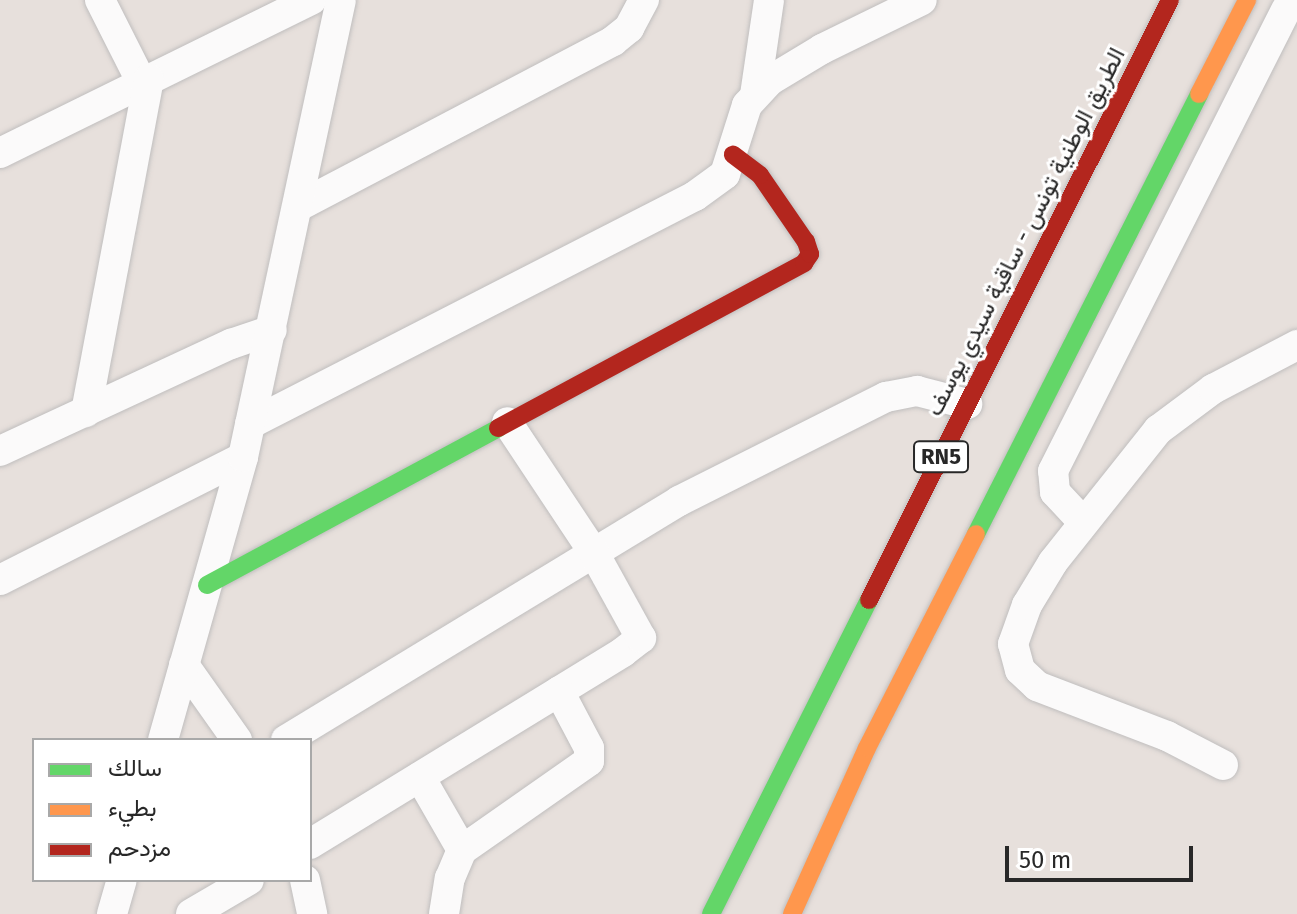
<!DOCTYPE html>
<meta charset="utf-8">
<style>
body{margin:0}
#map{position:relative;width:1297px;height:914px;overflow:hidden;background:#e7e0dc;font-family:"Fira Sans",Vazirmatn,sans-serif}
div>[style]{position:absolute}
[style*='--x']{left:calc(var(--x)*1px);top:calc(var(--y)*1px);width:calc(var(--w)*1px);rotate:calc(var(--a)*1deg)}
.roads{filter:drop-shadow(0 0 2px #c0bebe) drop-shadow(0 0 2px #c0bebe)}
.street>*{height:30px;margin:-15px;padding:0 15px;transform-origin:15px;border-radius:15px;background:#fbfafa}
.fast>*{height:18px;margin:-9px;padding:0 9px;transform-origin:9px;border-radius:9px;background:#63d668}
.slow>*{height:18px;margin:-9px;padding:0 9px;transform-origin:9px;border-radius:9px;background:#ff974d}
.jam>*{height:18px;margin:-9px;padding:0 9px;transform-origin:9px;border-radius:9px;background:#b3261e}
span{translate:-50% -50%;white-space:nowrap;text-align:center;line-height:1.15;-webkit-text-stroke:6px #fff;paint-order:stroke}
.shield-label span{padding:2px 6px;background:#fff;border:2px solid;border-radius:6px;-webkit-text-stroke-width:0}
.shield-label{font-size:22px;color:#282828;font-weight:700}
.street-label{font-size:24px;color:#282828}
.legend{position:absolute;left:32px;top:738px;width:280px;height:144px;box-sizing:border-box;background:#fff;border:2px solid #a9a9a9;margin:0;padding:10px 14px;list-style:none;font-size:24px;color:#282828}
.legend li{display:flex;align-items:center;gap:16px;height:40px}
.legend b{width:40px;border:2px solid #a9a9a9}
.scale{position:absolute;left:1005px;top:846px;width:188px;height:36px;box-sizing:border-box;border:4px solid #282828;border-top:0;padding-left:10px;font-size:24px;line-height:28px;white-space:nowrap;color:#282828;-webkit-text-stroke:6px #fff;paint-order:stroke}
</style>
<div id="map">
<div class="roads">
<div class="street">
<div style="--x:100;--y:0;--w:93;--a:63.2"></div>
<div style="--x:755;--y:95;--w:96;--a:-81.6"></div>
<div style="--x:0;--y:153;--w:347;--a:-26.2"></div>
<div style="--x:299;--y:206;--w:355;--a:-27.7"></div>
<div style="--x:613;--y:41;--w:21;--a:-39"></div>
<div style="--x:629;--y:28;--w:32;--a:-62"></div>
<div style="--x:86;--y:412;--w:339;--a:-79.3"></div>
<div style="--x:250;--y:424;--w:500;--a:-27.13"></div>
<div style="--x:695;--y:196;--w:37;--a:-36"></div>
<div style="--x:725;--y:174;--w:72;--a:-72.3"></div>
<div style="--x:747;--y:105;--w:33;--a:-47"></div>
<div style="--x:769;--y:81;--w:62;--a:-31.1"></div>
<div style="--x:822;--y:49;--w:111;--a:-26.1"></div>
<div style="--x:0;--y:451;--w:255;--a:-24.9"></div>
<div style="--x:231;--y:344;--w:43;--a:-18.9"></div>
<div style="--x:1083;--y:522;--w:41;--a:-133"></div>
<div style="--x:1055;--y:492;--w:21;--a:-95"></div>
<div style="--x:1053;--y:471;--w:517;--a:-63.19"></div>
<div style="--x:0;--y:580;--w:272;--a:-26.8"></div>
<div style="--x:184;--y:665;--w:92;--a:54.8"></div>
<div style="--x:163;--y:740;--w:294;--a:-74.2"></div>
<div style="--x:243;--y:457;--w:467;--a:-77.9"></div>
<div style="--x:286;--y:740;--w:460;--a:-31.3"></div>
<div style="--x:679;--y:501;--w:232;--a:-26.7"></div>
<div style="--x:886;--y:397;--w:32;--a:-11"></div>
<div style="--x:917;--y:391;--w:52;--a:14.6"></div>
<div style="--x:1223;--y:765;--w:63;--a:-152.6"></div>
<div style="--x:1167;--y:736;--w:139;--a:-159"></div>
<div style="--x:1037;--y:686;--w:23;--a:-137"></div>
<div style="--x:1020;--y:670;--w:27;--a:-105"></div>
<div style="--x:1013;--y:644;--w:41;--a:-70.3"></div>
<div style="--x:1027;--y:605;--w:50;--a:-58.8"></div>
<div style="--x:1053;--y:562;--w:169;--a:-51.5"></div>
<div style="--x:1158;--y:430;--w:69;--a:-36.7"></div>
<div style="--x:1213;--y:389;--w:95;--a:-27.6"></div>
<div style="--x:420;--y:777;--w:84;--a:60.1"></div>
<div style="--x:310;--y:844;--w:367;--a:-31.5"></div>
<div style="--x:623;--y:652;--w:23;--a:-38"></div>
<div style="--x:641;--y:638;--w:97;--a:-118.9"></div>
<div style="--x:594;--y:553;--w:157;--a:-123.6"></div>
<div style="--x:305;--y:880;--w:35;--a:78"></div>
<div style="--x:112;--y:914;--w:35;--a:-74"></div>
<div style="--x:191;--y:914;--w:67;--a:-30.4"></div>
<div style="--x:444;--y:914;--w:36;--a:-81"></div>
<div style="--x:450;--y:878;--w:30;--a:-67"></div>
<div style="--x:462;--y:850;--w:155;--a:-35"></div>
<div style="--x:589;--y:761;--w:13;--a:-90"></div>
<div style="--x:589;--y:748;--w:64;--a:-117.8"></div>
</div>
<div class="fast">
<div style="--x:976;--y:534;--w:493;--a:-63.1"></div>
<div style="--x:207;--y:585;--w:331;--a:-28.3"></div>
<div style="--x:711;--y:914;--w:352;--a:-63.3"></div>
</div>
<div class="slow">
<div style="--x:1199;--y:94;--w:106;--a:-62.9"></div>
<div style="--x:792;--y:914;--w:182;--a:-65.7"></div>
<div style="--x:867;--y:748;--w:240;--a:-63"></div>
</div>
<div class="jam">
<div style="--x:498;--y:428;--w:348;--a:-28.3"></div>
<div style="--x:804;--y:263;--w:11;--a:-56"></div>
<div style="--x:810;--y:254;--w:13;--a:-108"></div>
<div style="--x:806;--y:242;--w:81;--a:-124.5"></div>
<div style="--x:760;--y:175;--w:34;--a:-143"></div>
<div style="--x:869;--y:600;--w:671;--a:-63.36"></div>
</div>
</div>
<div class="shield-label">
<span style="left:941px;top:457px">RN5</span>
</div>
<div class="street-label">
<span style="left:1026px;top:232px;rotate:-63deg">الطريق الوطنية تونس - ساقية سيدي يوسف</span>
</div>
<ul class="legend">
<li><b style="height:10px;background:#63d668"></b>سالك</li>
<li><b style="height:10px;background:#ff974d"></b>بطيء</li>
<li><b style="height:10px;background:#b3261e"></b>مزدحم</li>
</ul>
<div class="scale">50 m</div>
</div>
